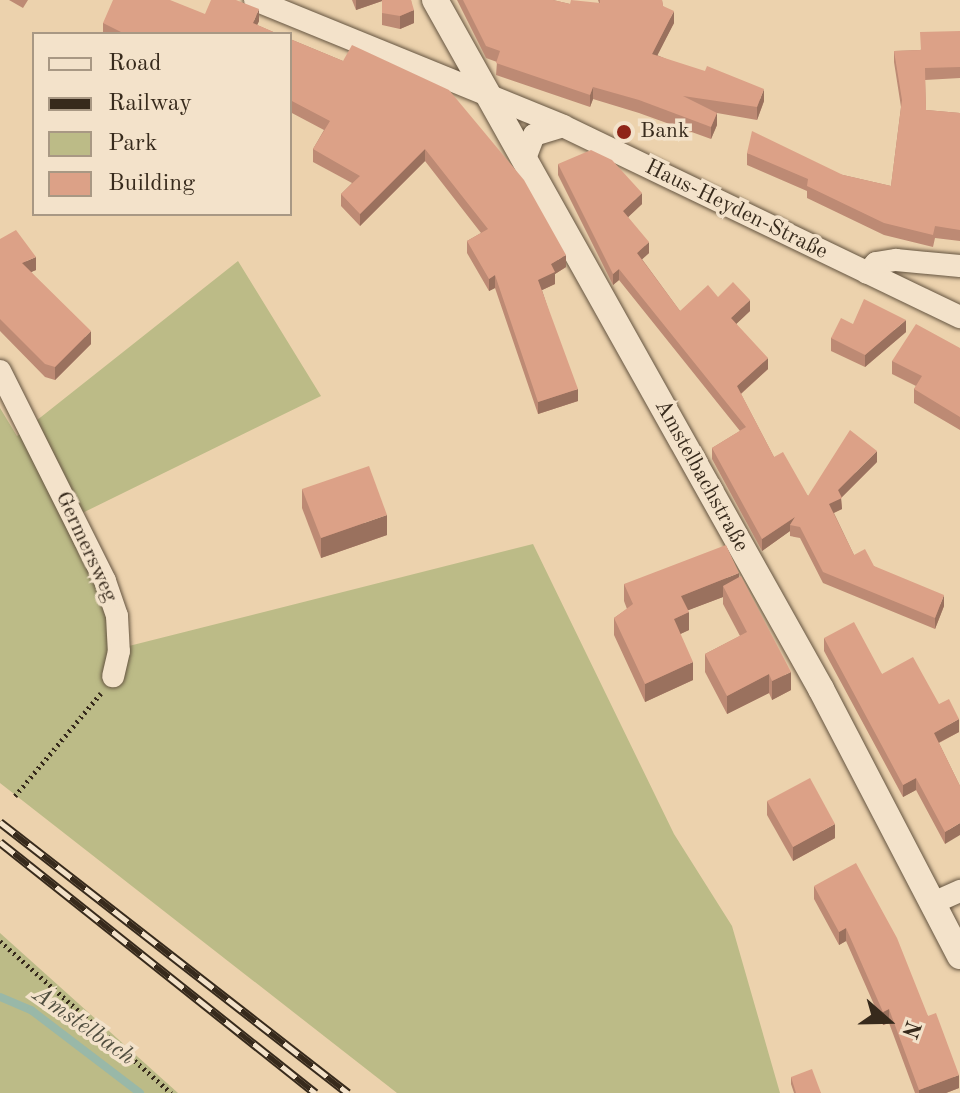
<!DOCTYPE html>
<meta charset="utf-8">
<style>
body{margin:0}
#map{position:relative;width:960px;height:1093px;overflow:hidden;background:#ecd2ad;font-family:"Old Standard TT",serif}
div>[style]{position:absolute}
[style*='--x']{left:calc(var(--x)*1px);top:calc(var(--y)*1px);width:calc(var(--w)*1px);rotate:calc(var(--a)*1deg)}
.green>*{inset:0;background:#bcbb87}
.stream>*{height:8px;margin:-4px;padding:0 4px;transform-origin:4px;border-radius:4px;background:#99b8a8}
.path>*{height:5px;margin-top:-2.5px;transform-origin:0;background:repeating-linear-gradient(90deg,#372a1c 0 2px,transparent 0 6px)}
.roads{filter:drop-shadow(0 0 2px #645440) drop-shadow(0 0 2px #645440)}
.minor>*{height:22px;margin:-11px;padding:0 11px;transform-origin:11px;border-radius:11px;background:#f3e2ca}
.tertiary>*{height:26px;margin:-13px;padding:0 13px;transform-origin:13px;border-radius:13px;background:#f3e2ca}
.rail>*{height:9px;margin-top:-4.5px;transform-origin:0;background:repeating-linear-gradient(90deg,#f3e2ca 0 18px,#372a1c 0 36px);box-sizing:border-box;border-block:2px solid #372a1c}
.wall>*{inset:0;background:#bd8a74}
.shaded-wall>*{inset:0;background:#9a715e}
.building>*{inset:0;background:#dca187}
.dots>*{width:22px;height:22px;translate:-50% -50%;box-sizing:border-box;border:4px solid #f3e2ca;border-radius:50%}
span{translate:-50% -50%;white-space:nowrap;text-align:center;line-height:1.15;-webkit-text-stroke:7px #f3e2ca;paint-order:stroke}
.poi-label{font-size:22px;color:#372a1c}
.left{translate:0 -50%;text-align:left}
.street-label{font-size:22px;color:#372a1c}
.water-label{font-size:24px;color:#504e3f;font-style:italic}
.legend{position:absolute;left:32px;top:32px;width:260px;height:184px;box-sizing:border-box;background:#f3e2ca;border:2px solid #a89884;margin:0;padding:10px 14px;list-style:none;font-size:24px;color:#372a1c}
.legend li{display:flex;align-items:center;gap:16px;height:40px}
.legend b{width:40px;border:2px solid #a89884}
.north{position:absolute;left:848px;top:981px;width:80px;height:80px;-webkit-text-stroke:6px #f3e2ca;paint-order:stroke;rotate:110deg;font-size:22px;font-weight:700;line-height:32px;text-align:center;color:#372a1c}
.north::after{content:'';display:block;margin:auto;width:28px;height:36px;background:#372a1c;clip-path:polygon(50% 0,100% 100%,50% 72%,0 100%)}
</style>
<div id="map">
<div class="green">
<div style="clip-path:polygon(238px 261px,321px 396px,64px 522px,103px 601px,113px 650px,533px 544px,674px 834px,732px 926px,780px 1093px,397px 1093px,0 783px,0 408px,17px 436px)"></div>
<div style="clip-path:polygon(0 933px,178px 1093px,0 1093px)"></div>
</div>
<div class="stream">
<div style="--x:0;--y:997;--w:34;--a:23"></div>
<div style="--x:31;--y:1010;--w:137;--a:37.3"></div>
</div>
<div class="path">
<div style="--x:15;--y:796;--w:134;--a:-50.1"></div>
<div style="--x:0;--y:941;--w:229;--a:41.6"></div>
</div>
<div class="roads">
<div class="minor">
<div style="--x:255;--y:0;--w:333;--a:22.2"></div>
<div style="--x:563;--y:126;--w:441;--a:25.7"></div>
<div style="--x:524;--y:161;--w:28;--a:-69"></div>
<div style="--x:534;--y:135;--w:30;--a:-17"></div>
<div style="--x:867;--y:273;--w:13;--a:-48"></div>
<div style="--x:876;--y:263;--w:20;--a:-9"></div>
<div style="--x:896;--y:260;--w:64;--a:5.4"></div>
<div style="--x:0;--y:371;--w:235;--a:63.4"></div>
<div style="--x:105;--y:581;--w:37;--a:71"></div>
<div style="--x:117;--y:616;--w:35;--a:87"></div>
<div style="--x:119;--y:651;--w:26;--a:103"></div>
<div style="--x:933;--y:903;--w:30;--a:-24"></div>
</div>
<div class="tertiary">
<div style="--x:435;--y:0;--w:790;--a:60.74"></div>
<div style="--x:821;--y:689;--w:301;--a:62.5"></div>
</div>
</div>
<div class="rail">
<div style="--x:0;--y:822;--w:441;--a:37.9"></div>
<div style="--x:0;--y:842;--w:403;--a:38.5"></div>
</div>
<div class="wall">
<div style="clip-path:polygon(9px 0,28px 0,23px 8px)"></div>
<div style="clip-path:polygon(352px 0,411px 0,414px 23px,400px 29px,382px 25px,382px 1px,356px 10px)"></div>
<div style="clip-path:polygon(457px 0,553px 0,570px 4px,599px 3px,598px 0,662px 0,663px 6px,674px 23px,657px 55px,764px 101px,757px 120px,717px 113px,717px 125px,711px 139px,639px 113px,593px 99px,590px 107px,496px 75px,497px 62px,486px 58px)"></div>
<div style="clip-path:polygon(205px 14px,259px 21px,257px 25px,278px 34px,103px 34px,103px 23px)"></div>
<div style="clip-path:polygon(960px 31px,960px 78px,925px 80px,926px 110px,960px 113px,960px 241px,935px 238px,933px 247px,884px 235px,807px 198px,807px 191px,747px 165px,747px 153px,891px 186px,901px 107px,894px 62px,894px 51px,920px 50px)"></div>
<div style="clip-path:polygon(290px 39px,343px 61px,566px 267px,555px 274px,555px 284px,542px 290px,578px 401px,538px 414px,495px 288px,489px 291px,467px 253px,467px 241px,481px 233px,425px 161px,360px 226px,341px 206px,341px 194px,352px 183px,313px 162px,313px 149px,324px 130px,290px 112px)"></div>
<div style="clip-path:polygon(558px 164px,642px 204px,628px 217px,649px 253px,642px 259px,680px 311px,718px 297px,750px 311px,736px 324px,768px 369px,741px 394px,774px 457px,808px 496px,877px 462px,841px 498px,842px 509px,834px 513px,854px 555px,944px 606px,935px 629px,823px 583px,800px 538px,790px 536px,790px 531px,762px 551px,712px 459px,712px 448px,740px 431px,619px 280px,613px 285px,558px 175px)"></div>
<div style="clip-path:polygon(0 239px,36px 270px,31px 272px,91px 344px,55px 380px,45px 377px,0 331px)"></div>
<div style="clip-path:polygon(853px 324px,906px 332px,865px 367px,831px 351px,831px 338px)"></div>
<div style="clip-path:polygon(960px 348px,960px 430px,914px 403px,914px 389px,916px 386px,892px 374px,892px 361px)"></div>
<div style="clip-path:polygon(302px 489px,387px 535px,321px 558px,302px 508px)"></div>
<div style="clip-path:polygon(739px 577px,791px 690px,772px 700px,769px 693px,727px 714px,705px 672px,705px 654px,740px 636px,723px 604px,723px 597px,688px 610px,689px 630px,680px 634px,693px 680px,645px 702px,614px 635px,614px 618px,627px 609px,624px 601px,624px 584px)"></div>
<div style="clip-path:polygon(824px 638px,882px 674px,959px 732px,939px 743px,960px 786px,945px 844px,916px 790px,903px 797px,824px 651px)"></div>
<div style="clip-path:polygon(767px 801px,835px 838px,793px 861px,767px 815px)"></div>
<div style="clip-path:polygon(814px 886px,928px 1016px,959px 1088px,946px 1093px,915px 1093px,889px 1023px,883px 1025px,846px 941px,839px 945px,814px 899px)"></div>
<div style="clip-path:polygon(791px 1077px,821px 1093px,794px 1093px,791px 1084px)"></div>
</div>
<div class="shaded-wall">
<div style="clip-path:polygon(356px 0,382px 0,382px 1px,356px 10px)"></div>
<div style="clip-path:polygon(259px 9px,259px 21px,253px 34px,253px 23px)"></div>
<div style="clip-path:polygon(414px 10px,414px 23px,400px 29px,400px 16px)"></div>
<div style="clip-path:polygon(674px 11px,674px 23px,652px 66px,652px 54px)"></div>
<div style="clip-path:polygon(593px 87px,593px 99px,590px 107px,590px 95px)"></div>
<div style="clip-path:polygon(764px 89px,764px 101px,757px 120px,757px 107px)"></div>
<div style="clip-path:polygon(717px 113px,717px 125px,711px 139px,711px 127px)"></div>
<div style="clip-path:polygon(425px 149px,425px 161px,360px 226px,360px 214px)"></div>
<div style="clip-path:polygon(642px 193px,642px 204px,623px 222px,623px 211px)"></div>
<div style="clip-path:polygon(649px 242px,649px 253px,637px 264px,637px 253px)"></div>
<div style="clip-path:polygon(566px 255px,566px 267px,555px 274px,555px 284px,538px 292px,538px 280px,551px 264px)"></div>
<div style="clip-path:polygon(36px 257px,36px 270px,22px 276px,22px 263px)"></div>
<div style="clip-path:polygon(619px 269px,619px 280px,613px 285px,613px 274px)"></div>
<div style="clip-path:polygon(495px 275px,495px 288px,489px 291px,489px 279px)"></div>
<div style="clip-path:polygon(750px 300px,750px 311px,731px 329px,731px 318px)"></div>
<div style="clip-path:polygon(906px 320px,906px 332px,865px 367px,865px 355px)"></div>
<div style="clip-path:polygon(91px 331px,91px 344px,55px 380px,55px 367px)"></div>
<div style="clip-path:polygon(768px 358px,768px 369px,737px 397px,737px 386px)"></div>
<div style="clip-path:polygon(578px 389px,578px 401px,538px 414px,538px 402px)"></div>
<div style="clip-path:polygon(877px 451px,877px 462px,841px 498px,842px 509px,829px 515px,829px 504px,838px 490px)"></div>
<div style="clip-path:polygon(387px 515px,387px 535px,321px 558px,321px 538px)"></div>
<div style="clip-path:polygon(795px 517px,790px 525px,790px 531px,762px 551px,762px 539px)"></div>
<div style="clip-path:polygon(739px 573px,739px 591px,723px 586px,723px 597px,681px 613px,681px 596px)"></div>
<div style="clip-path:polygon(944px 595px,944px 606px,935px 629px,935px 618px)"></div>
<div style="clip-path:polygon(689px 612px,689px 630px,674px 637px,674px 619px)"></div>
<div style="clip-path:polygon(693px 662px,693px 680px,645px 702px,645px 684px)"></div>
<div style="clip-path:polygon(791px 672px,791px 690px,772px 700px,772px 681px)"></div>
<div style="clip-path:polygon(769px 674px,769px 693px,727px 714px,727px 696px)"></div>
<div style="clip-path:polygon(959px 719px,959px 732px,934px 745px,934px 733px)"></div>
<div style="clip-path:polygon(916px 778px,916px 790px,903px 797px,903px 785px)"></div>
<div style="clip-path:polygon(960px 823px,960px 835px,945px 844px,945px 832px)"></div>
<div style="clip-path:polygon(835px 824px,835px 838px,793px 861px,793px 847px)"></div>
<div style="clip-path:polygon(846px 928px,846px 941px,839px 945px,839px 932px)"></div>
<div style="clip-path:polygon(889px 1009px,889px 1023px,883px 1025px,883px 1012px)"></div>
<div style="clip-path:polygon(959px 1075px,959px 1088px,946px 1093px,919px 1093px,919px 1090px)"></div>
</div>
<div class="building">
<div style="clip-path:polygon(113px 0,170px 0,205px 14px,211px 0,236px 0,259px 9px,253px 23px,278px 34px,125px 34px,103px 23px)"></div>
<div style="clip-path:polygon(382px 0,411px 0,414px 10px,400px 16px,382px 13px)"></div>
<div style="clip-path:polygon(463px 0,553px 0,570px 4px,571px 0,600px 3px,600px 0,662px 0,663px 6px,674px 11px,652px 54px,705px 71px,707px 66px,764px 89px,757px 107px,683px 96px,717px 113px,711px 127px,639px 100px,593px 87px,590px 95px,496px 63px,500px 51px,486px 46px)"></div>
<div style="clip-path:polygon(960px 31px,960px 67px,925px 68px,926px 110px,960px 113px,960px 230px,935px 226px,933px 235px,884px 223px,807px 186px,808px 179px,747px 153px,752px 131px,843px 175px,891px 186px,902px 100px,894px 51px,921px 50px,920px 32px)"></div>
<div style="clip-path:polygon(290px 39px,343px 61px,352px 45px,449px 90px,524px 180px,566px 255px,551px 264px,555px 272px,538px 280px,578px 389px,538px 402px,495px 275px,489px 279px,467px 241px,488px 229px,425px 149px,360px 214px,341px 194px,360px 176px,313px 149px,330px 121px,290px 100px)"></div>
<div style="clip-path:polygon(591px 150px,612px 160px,642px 193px,623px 211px,649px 242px,637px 253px,680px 311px,708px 285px,718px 297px,733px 282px,750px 300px,731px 318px,768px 358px,737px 386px,774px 457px,783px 452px,808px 496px,850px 430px,877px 451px,838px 490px,842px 498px,829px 504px,854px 555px,865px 549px,874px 566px,944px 595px,935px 618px,823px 572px,800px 527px,790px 525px,795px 517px,762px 539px,712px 448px,746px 427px,619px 269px,613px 274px,558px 164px)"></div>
<div style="clip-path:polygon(16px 230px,36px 257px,22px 263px,91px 331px,55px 367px,45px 364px,0 319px,0 239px)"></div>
<div style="clip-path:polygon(864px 299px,906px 320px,865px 355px,831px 338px,841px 318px,853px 324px)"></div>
<div style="clip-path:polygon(916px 324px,960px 348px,960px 417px,914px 389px,922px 376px,892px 361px)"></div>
<div style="clip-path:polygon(369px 466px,387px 515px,321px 538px,302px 489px)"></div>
<div style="clip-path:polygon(726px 545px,739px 573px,681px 596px,689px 612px,674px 619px,693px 662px,645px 684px,614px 618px,633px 604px,624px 584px)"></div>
<div style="clip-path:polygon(741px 576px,791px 672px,772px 681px,769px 674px,727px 696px,705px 654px,747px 632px,723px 586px)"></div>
<div style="clip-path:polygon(854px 622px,882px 674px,913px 657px,939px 704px,949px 699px,959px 719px,934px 733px,960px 786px,960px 823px,945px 832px,916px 778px,903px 785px,824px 638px)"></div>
<div style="clip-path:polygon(810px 778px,835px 824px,793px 847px,767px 801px)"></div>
<div style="clip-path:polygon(856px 863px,897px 938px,928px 1016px,936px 1013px,959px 1075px,919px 1090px,889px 1009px,883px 1012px,846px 928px,839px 932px,814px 886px)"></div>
<div style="clip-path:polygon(812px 1069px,821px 1093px,796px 1093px,791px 1077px)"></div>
</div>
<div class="dots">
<div style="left:624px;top:132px;background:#8f2418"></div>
</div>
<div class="poi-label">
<span class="left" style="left:640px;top:132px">Bank</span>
</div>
<div class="street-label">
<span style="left:736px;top:210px;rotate:26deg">Haus-Heyden-Straße</span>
<span style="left:701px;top:476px;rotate:61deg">Amstelbachstraße</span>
<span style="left:86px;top:547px;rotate:65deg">Germersweg</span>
</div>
<div class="water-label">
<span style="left:83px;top:1027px;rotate:35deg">Amstelbach</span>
</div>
<ul class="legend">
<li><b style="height:10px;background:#f3e2ca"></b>Road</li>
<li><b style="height:10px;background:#372a1c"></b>Railway</li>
<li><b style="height:22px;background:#bcbb87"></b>Park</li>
<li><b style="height:22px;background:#dca187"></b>Building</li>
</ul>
<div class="north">N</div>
</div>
